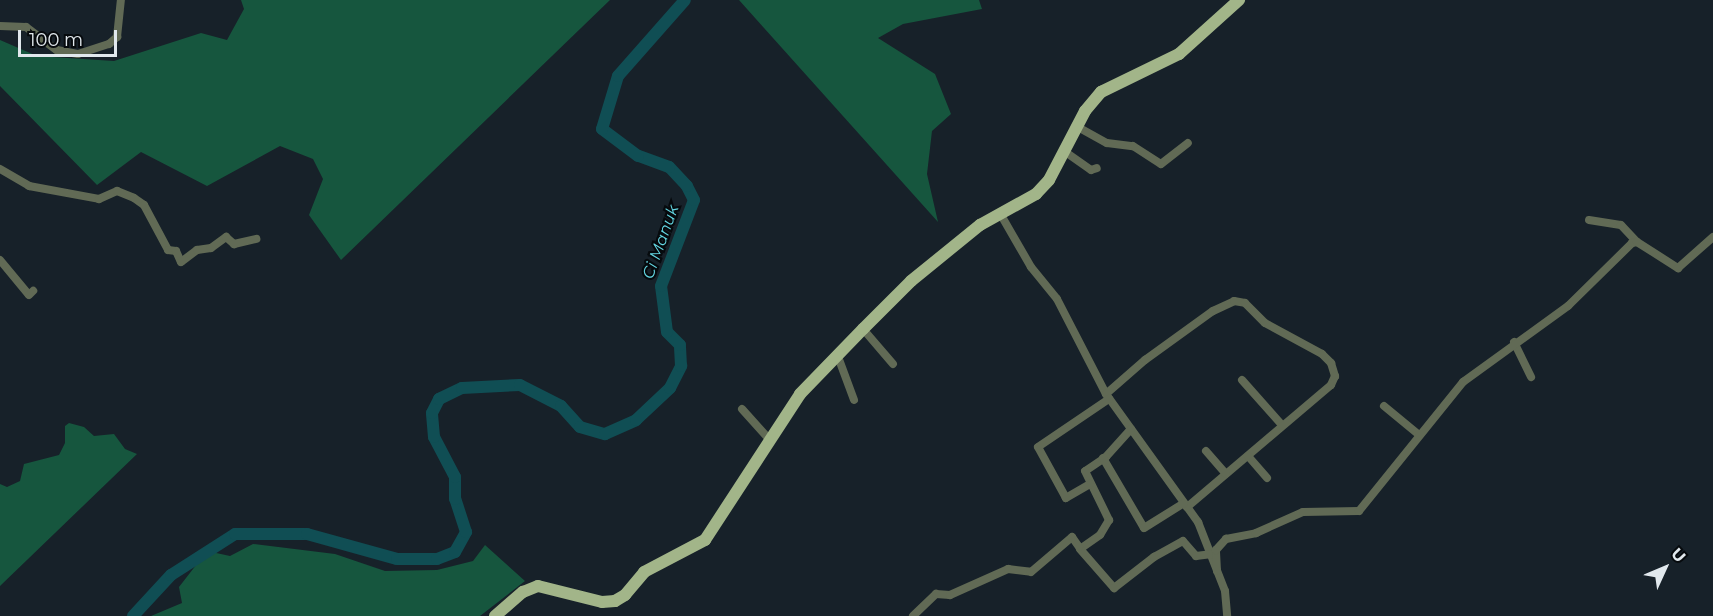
<!DOCTYPE html>
<style>
body{margin:0}
#map{position:relative;width:1713px;height:616px;overflow:hidden;background:#172129;font-family:Montserrat,sans-serif}
div>[style]{position:absolute}
[style*='--x']{left:calc(var(--x)*1px);top:calc(var(--y)*1px);width:calc(var(--w)*1px);rotate:calc(var(--a)*1deg)}
.forest>*{inset:0;background:#16563e}
.river>*{height:12px;margin:-6px;padding:0 6px;transform-origin:6px;border-radius:6px;background:#104e54}
.minor>*{height:8px;margin:-4px;padding:0 4px;transform-origin:4px;border-radius:4px;background:#616a55}
.primary>*{height:12px;margin:-6px;padding:0 6px;transform-origin:6px;border-radius:6px;background:#a2b589}
span{translate:-50% -50%;white-space:nowrap;text-align:center;line-height:1.15;-webkit-text-stroke:4.5px #060a0d;paint-order:stroke}
.water-label{font-size:16px;color:#64d7e3;font-style:italic}
.north{position:absolute;left:1635px;top:538px;width:60px;height:60px;-webkit-text-stroke:4px #060a0d;paint-order:stroke;rotate:46deg;font-size:16px;font-weight:700;line-height:24px;text-align:center;color:#e1e8ed}
.north::after{content:'';display:block;margin:auto;width:21px;height:27px;background:#e1e8ed;clip-path:polygon(50% 0,100% 100%,50% 72%,0 100%)}
.scale{position:absolute;left:18px;top:30px;width:99px;height:27px;box-sizing:border-box;border:3px solid #e1e8ed;border-top:0;padding-left:8px;font-size:18px;line-height:21px;white-space:nowrap;color:#e1e8ed;-webkit-text-stroke:4px #060a0d;paint-order:stroke}
</style>
<div id="map">
<div class="forest">
<div style="clip-path:polygon(241px 0,610px 0,341px 260px,309px 215px,323px 179px,313px 159px,280px 146px,207px 186px,141px 152px,97px 185px,0 86px,0 40px,37px 56px,114px 61px,201px 33px,227px 40px,244px 9px)"></div>
<div style="clip-path:polygon(739px 0,979px 0,982px 9px,903px 24px,878px 38px,935px 74px,951px 114px,932px 131px,927px 174px,938px 222px)"></div>
<div style="clip-path:polygon(69px 423px,84px 427px,94px 436px,114px 434px,125px 449px,137px 454px,0 586px,0 484px,7px 487px,20px 481px,24px 464px,59px 455px,65px 443px,65px 426px)"></div>
<div style="clip-path:polygon(253px 544px,335px 554px,385px 571px,437px 570px,473px 561px,485px 545px,525px 581px,480px 616px,151px 616px,182px 603px,179px 587px,207px 551px,230px 556px)"></div>
</div>
<div class="river">
<div style="--x:133;--y:616;--w:56;--a:-47.2"></div>
<div style="--x:171;--y:575;--w:76;--a:-32.6"></div>
<div style="--x:235;--y:534;--w:72;--a:0"></div>
<div style="--x:307;--y:534;--w:93;--a:15.5"></div>
<div style="--x:397;--y:559;--w:40;--a:0"></div>
<div style="--x:437;--y:559;--w:19;--a:-21"></div>
<div style="--x:455;--y:552;--w:23;--a:-61"></div>
<div style="--x:466;--y:532;--w:35;--a:-108"></div>
<div style="--x:455;--y:499;--w:22;--a:-90"></div>
<div style="--x:455;--y:477;--w:45;--a:-117.7"></div>
<div style="--x:434;--y:437;--w:24;--a:-95"></div>
<div style="--x:432;--y:413;--w:16;--a:-63"></div>
<div style="--x:439;--y:399;--w:25;--a:-26"></div>
<div style="--x:462;--y:388;--w:58;--a:-3"></div>
<div style="--x:520;--y:385;--w:46;--a:27.1"></div>
<div style="--x:561;--y:406;--w:28;--a:48"></div>
<div style="--x:580;--y:427;--w:26;--a:16"></div>
<div style="--x:605;--y:434;--w:34;--a:-24"></div>
<div style="--x:636;--y:420;--w:47;--a:-43.3"></div>
<div style="--x:670;--y:388;--w:25;--a:-63"></div>
<div style="--x:681;--y:366;--w:21;--a:-93"></div>
<div style="--x:680;--y:345;--w:18;--a:-135"></div>
<div style="--x:667;--y:332;--w:46;--a:-97.4"></div>
<div style="--x:661;--y:286;--w:92;--a:-69"></div>
<div style="--x:694;--y:200;--w:16;--a:-117"></div>
<div style="--x:687;--y:186;--w:26;--a:-133"></div>
<div style="--x:669;--y:167;--w:33;--a:-160"></div>
<div style="--x:638;--y:156;--w:45;--a:-143.1"></div>
<div style="--x:602;--y:129;--w:55;--a:-73.2"></div>
<div style="--x:618;--y:76;--w:101;--a:-48.6"></div>
</div>
<div class="minor">
<div style="--x:0;--y:26;--w:26;--a:2"></div>
<div style="--x:26;--y:27;--w:39;--a:37"></div>
<div style="--x:57;--y:50;--w:21;--a:11"></div>
<div style="--x:78;--y:54;--w:33;--a:-18"></div>
<div style="--x:109;--y:44;--w:11;--a:-41"></div>
<div style="--x:117;--y:37;--w:37;--a:-84"></div>
<div style="--x:1076;--y:126;--w:35;--a:29"></div>
<div style="--x:1107;--y:143;--w:26;--a:7"></div>
<div style="--x:1133;--y:146;--w:33;--a:33"></div>
<div style="--x:1161;--y:164;--w:34;--a:-38"></div>
<div style="--x:1064;--y:151;--w:33;--a:35"></div>
<div style="--x:1091;--y:170;--w:6;--a:-18"></div>
<div style="--x:0;--y:169;--w:34;--a:30"></div>
<div style="--x:29;--y:186;--w:71;--a:10.5"></div>
<div style="--x:99;--y:199;--w:20;--a:-24"></div>
<div style="--x:117;--y:191;--w:18;--a:22"></div>
<div style="--x:134;--y:198;--w:12;--a:35"></div>
<div style="--x:144;--y:205;--w:51;--a:61.9"></div>
<div style="--x:168;--y:250;--w:8;--a:7"></div>
<div style="--x:176;--y:251;--w:12;--a:66"></div>
<div style="--x:181;--y:262;--w:20;--a:-37"></div>
<div style="--x:197;--y:250;--w:14;--a:-8"></div>
<div style="--x:211;--y:248;--w:19;--a:-36"></div>
<div style="--x:226;--y:237;--w:11;--a:41"></div>
<div style="--x:234;--y:244;--w:23;--a:-13"></div>
<div style="--x:1001;--y:215;--w:60;--a:60"></div>
<div style="--x:1031;--y:267;--w:41;--a:50.9"></div>
<div style="--x:1057;--y:299;--w:107;--a:62.7"></div>
<div style="--x:1106;--y:394;--w:158;--a:54.3"></div>
<div style="--x:1198;--y:522;--w:74;--a:68.6"></div>
<div style="--x:1225;--y:591;--w:25;--a:85"></div>
<div style="--x:1589;--y:220;--w:32;--a:9"></div>
<div style="--x:1621;--y:225;--w:23;--a:47"></div>
<div style="--x:0;--y:260;--w:45;--a:50.4"></div>
<div style="--x:29;--y:295;--w:6;--a:-45"></div>
<div style="--x:863;--y:329;--w:46;--a:49.4"></div>
<div style="--x:1514;--y:342;--w:39;--a:64"></div>
<div style="--x:837;--y:354;--w:49;--a:69.7"></div>
<div style="--x:1242;--y:380;--w:59;--a:48.4"></div>
<div style="--x:1106;--y:394;--w:52;--a:-41.1"></div>
<div style="--x:1145;--y:360;--w:84;--a:-35.8"></div>
<div style="--x:1213;--y:311;--w:23;--a:-25"></div>
<div style="--x:1234;--y:301;--w:11;--a:10"></div>
<div style="--x:1245;--y:303;--w:28;--a:45"></div>
<div style="--x:1265;--y:323;--w:65;--a:28.5"></div>
<div style="--x:1322;--y:354;--w:13;--a:45"></div>
<div style="--x:1331;--y:363;--w:14;--a:73"></div>
<div style="--x:1335;--y:376;--w:10;--a:114"></div>
<div style="--x:1331;--y:385;--w:189;--a:139.7"></div>
<div style="--x:1384;--y:406;--w:44;--a:39.5"></div>
<div style="--x:742;--y:409;--w:40;--a:48"></div>
<div style="--x:1131;--y:429;--w:38;--a:132"></div>
<div style="--x:1106;--y:457;--w:25;--a:146"></div>
<div style="--x:1085;--y:471;--w:55;--a:63.9"></div>
<div style="--x:1109;--y:520;--w:17;--a:121"></div>
<div style="--x:1100;--y:535;--w:24;--a:145"></div>
<div style="--x:1080;--y:549;--w:52;--a:48.9"></div>
<div style="--x:1114;--y:588;--w:51;--a:-37.8"></div>
<div style="--x:1154;--y:557;--w:33;--a:-29"></div>
<div style="--x:1183;--y:541;--w:20;--a:49"></div>
<div style="--x:1196;--y:556;--w:16;--a:-7"></div>
<div style="--x:1206;--y:451;--w:30;--a:49"></div>
<div style="--x:1248;--y:456;--w:29;--a:49"></div>
<div style="--x:1103;--y:458;--w:81;--a:59.6"></div>
<div style="--x:1144;--y:528;--w:47;--a:-32"></div>
<div style="--x:1090;--y:484;--w:28;--a:150"></div>
<div style="--x:1066;--y:498;--w:58;--a:-118.8"></div>
<div style="--x:1038;--y:447;--w:86;--a:-34.1"></div>
<div style="--x:1217;--y:571;--w:21;--a:-93"></div>
<div style="--x:1216;--y:550;--w:15;--a:-48"></div>
<div style="--x:1226;--y:539;--w:31;--a:-11"></div>
<div style="--x:1256;--y:533;--w:51;--a:-24.1"></div>
<div style="--x:1303;--y:512;--w:56;--a:-1"></div>
<div style="--x:1359;--y:511;--w:166;--a:-51.1"></div>
<div style="--x:1463;--y:382;--w:130;--a:-35.9"></div>
<div style="--x:1568;--y:306;--w:90;--a:-44.5"></div>
<div style="--x:1632;--y:243;--w:5;--a:-11"></div>
<div style="--x:1637;--y:242;--w:49;--a:32.4"></div>
<div style="--x:1678;--y:268;--w:47;--a:-41.5"></div>
<div style="--x:913;--y:616;--w:32;--a:-44"></div>
<div style="--x:936;--y:594;--w:14;--a:4"></div>
<div style="--x:950;--y:595;--w:64;--a:-24.1"></div>
<div style="--x:1008;--y:569;--w:23;--a:7"></div>
<div style="--x:1031;--y:572;--w:54;--a:-40.5"></div>
<div style="--x:1072;--y:537;--w:12;--a:55"></div>
</div>
<div class="primary">
<div style="--x:495;--y:616;--w:37;--a:-41"></div>
<div style="--x:523;--y:592;--w:16;--a:-22"></div>
<div style="--x:538;--y:586;--w:66;--a:14"></div>
<div style="--x:602;--y:602;--w:13;--a:-4"></div>
<div style="--x:615;--y:601;--w:12;--a:-31"></div>
<div style="--x:625;--y:595;--w:30;--a:-50"></div>
<div style="--x:644;--y:572;--w:69;--a:-27.7"></div>
<div style="--x:705;--y:540;--w:174;--a:-56.9"></div>
<div style="--x:800;--y:394;--w:91;--a:-45.9"></div>
<div style="--x:863;--y:329;--w:68;--a:-45"></div>
<div style="--x:911;--y:281;--w:89;--a:-39.1"></div>
<div style="--x:980;--y:225;--w:64;--a:-29"></div>
<div style="--x:1036;--y:194;--w:19;--a:-47"></div>
<div style="--x:1049;--y:180;--w:78;--a:-62.4"></div>
<div style="--x:1085;--y:111;--w:25;--a:-50"></div>
<div style="--x:1101;--y:92;--w:87;--a:-26"></div>
<div style="--x:1179;--y:54;--w:81;--a:-42"></div>
</div>
<div class="water-label">
<span style="left:661px;top:242px;rotate:-70deg">Ci Manuk</span>
</div>
<div class="north">U</div>
<div class="scale">100 m</div>
</div>
